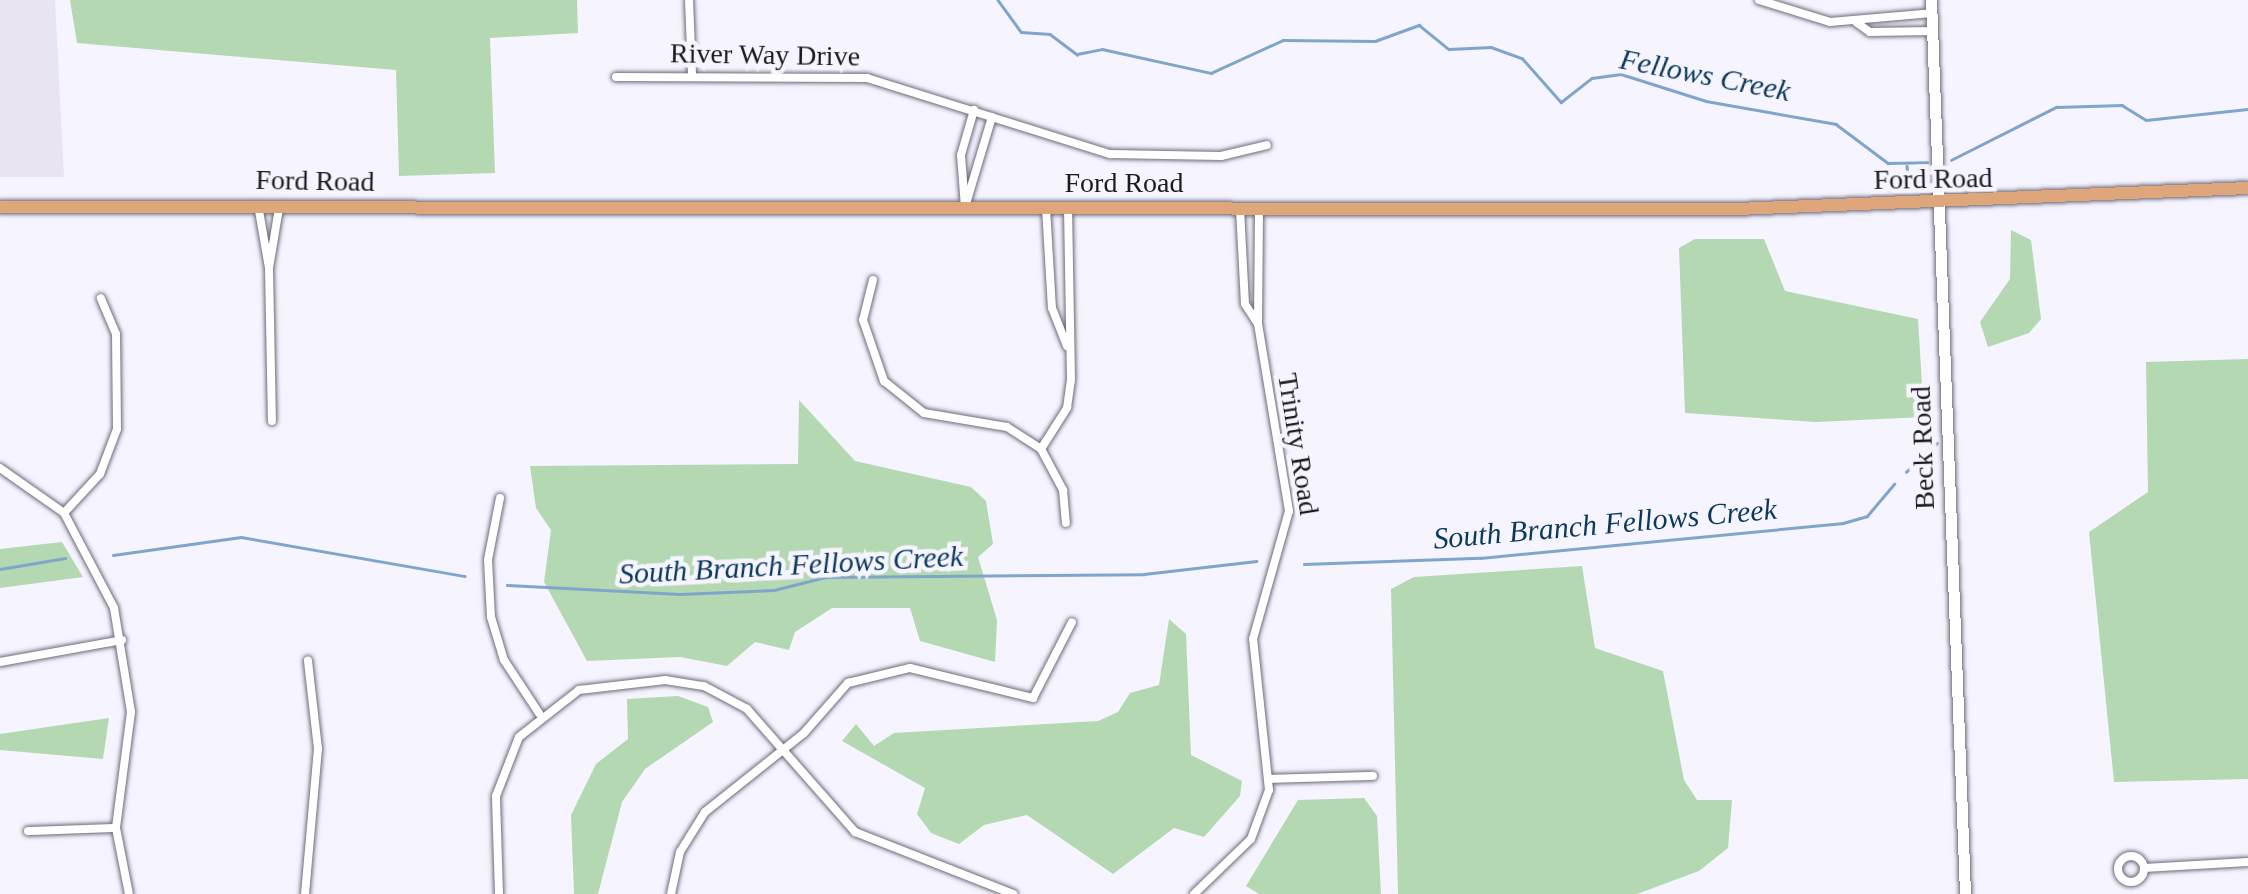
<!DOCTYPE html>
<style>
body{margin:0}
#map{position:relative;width:2248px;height:894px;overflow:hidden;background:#f6f4ff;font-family:Georgia,serif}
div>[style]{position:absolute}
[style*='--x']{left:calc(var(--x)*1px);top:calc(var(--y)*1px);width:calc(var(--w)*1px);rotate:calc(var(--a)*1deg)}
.built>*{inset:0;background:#e8e4f2}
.green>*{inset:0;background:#b4d9b2}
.stream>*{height:2.5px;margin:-1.25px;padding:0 1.25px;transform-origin:1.25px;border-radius:1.25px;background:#7fa6ca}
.roads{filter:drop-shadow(0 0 2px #6e6b7a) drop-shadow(0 0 2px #6e6b7a)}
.street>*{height:8px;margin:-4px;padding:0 4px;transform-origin:4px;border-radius:4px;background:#fff}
.street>.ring{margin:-4px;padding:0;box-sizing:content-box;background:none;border:8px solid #fff;border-radius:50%}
.secondary>*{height:11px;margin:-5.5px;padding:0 5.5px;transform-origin:5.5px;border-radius:5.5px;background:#fff}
.primary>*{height:12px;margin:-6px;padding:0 6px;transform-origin:6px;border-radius:6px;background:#dfa67c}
span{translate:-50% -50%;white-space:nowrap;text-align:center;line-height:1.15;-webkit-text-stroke:9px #f6f4ff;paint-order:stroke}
.street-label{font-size:28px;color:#1c1a20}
.water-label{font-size:30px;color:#0a395c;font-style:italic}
</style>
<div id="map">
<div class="built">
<div style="clip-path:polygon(0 0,55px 0,64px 177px,0 177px)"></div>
</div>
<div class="green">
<div style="clip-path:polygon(70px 0,577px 0,578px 33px,490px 38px,495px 173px,399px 176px,396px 70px,77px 43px)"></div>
<div style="clip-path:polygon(2011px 230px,2031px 240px,2041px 319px,2029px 333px,1988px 347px,1980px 322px,2010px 279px)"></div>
<div style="clip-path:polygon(1764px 239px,1785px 291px,1918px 319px,1924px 417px,1816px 422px,1685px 413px,1679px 248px,1695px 239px)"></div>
<div style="clip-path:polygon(2248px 359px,2248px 779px,2114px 782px,2089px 532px,2148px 492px,2146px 362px)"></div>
<div style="clip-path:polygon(799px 400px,855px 461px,971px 487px,986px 501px,993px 544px,978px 557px,997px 620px,995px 662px,920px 641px,910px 608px,832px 608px,795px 632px,789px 650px,755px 642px,727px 666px,680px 657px,587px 661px,544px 582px,551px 530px,536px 508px,530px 466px,798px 464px)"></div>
<div style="clip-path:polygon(62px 542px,83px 577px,0 588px,0 549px)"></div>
<div style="clip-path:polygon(1582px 566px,1595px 648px,1663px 671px,1684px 780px,1697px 800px,1732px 800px,1728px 848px,1699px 871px,1637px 894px,1398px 894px,1391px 589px,1414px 577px)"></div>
<div style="clip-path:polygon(1169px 619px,1186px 634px,1191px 755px,1242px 781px,1240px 796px,1204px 837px,1174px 828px,1113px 874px,1027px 815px,984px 825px,959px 844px,931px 833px,917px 814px,925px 788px,842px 741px,856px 724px,874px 746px,894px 733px,1098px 721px,1118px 712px,1130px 693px,1159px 685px)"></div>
<div style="clip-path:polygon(678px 696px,708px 707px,713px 722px,645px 769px,622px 802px,598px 894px,574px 894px,571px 815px,596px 764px,628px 739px,627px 699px)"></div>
<div style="clip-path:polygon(109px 718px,103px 759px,0 750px,0 734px)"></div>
<div style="clip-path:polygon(1364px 798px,1377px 816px,1381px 894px,1259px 894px,1246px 886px,1298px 800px)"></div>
</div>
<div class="stream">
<div style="--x:998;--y:0;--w:39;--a:54"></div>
<div style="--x:1021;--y:32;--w:29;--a:4"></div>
<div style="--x:1050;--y:34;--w:34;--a:37"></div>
<div style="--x:1077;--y:54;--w:25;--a:-11"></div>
<div style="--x:1102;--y:49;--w:112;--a:12.4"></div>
<div style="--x:1211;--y:73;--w:79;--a:-24.6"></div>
<div style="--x:1283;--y:40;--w:92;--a:0.6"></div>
<div style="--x:1375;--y:41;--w:47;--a:-20"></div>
<div style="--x:1419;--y:25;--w:38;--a:39"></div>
<div style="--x:1449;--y:49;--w:42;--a:-2.7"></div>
<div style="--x:1491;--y:47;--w:33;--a:20"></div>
<div style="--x:1522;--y:58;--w:59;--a:48.4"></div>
<div style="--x:1561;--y:102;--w:39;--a:-38"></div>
<div style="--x:1592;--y:78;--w:29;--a:-8"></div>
<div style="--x:1621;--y:74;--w:89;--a:17.6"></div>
<div style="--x:1706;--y:101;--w:132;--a:10"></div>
<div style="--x:1836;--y:124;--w:65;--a:36.9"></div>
<div style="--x:1888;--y:163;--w:39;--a:-1"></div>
<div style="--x:1951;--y:160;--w:118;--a:-26.8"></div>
<div style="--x:2056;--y:107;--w:66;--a:-1.7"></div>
<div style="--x:2122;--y:105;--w:28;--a:32"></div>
<div style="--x:2146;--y:120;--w:103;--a:-6.2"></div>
<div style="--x:1907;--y:166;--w:14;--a:82"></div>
<div style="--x:1906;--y:472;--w:42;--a:-43.1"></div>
<div style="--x:113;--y:555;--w:129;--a:-8"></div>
<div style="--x:241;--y:537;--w:227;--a:9.9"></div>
<div style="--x:1304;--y:564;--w:176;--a:-2"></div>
<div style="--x:1480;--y:558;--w:365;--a:-5.5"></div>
<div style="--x:1843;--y:523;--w:25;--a:-16"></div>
<div style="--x:1867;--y:516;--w:42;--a:-49.8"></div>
<div style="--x:0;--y:569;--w:66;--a:-9.6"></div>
<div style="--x:507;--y:585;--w:173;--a:3"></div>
<div style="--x:680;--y:594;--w:94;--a:-2.4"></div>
<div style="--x:774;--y:590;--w:54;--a:-14"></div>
<div style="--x:826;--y:577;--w:318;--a:-0.5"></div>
<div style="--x:1144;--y:574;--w:113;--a:-6.6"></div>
</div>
<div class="roads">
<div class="street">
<div style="--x:689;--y:0;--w:76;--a:87.7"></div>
<div style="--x:1759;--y:0;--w:74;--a:17.2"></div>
<div style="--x:1830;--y:22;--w:102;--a:-5"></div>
<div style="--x:1856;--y:22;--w:17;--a:36"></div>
<div style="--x:1870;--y:32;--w:63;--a:-0.9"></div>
<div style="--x:616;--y:77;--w:251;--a:0.2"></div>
<div style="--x:867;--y:78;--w:255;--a:17.4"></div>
<div style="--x:1110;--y:154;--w:111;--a:1"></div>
<div style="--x:1221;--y:156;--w:47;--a:-13.4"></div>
<div style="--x:258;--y:205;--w:64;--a:80.1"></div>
<div style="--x:269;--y:268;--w:61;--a:-80.5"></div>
<div style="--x:965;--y:207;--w:52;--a:-94.4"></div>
<div style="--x:961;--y:155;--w:47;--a:-73.9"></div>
<div style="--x:965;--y:207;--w:94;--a:-73.3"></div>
<div style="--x:1046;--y:208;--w:100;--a:86.6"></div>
<div style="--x:1052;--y:308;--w:41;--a:68.5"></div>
<div style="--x:1240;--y:209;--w:95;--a:87"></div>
<div style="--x:1245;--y:304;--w:24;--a:57"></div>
<div style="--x:1258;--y:324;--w:115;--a:-89.5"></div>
<div style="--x:269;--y:268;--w:153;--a:88.9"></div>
<div style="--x:873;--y:280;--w:41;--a:104"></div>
<div style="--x:863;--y:320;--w:65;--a:71"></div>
<div style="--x:884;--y:381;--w:51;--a:38.7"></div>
<div style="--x:924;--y:413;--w:84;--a:9.6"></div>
<div style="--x:1007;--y:427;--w:40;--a:32.9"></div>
<div style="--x:1041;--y:449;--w:47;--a:61.8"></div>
<div style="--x:1063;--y:490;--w:33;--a:85"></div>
<div style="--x:1041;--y:449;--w:49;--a:-57.6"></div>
<div style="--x:1067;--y:408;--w:28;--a:-82"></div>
<div style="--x:1071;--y:380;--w:172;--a:-91"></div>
<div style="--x:0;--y:468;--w:78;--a:35.1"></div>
<div style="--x:64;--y:513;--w:107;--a:62.2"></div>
<div style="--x:114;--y:608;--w:105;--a:80.7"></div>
<div style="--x:131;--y:712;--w:117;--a:97.4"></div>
<div style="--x:116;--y:828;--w:67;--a:78.9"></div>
<div style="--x:500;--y:498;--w:63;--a:101"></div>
<div style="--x:488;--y:560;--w:57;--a:87"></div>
<div style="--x:491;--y:617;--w:45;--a:73.2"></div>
<div style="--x:504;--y:660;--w:64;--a:56.6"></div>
<div style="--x:64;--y:513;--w:53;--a:-47.3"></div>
<div style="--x:100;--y:474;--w:48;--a:-69.3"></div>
<div style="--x:117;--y:429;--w:95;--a:-90.6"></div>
<div style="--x:116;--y:334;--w:39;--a:-113"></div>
<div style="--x:0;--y:662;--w:124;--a:-10.2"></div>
<div style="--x:1270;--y:779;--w:103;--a:-1.7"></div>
<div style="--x:28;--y:831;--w:88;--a:-2"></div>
<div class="ring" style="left:2118px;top:856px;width:18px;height:18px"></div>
<div style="--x:2144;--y:868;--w:104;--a:-3.3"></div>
<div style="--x:305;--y:894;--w:146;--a:-84.9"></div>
<div style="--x:318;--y:749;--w:89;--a:-96.5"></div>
<div style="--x:499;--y:894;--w:98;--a:-91.8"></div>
<div style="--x:496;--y:796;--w:63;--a:-68.7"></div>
<div style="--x:519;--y:737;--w:76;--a:-38.1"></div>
<div style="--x:579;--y:690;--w:87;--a:-6.6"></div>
<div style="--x:665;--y:680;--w:39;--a:9"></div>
<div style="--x:704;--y:686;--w:49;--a:28.1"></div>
<div style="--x:747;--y:709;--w:164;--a:48.7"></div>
<div style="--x:855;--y:832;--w:170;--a:21.4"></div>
<div style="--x:671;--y:894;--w:43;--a:-77.9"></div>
<div style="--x:680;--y:852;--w:47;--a:-58"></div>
<div style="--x:705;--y:812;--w:127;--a:-38.6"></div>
<div style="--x:804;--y:733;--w:67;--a:-48.7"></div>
<div style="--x:848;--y:683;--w:64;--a:-13.6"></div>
<div style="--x:910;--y:668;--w:127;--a:13.7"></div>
<div style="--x:1033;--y:698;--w:85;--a:-62.8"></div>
<div style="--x:1194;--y:894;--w:79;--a:-44"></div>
<div style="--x:1251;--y:839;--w:52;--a:-69.8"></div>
<div style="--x:1269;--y:790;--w:152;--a:-96"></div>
<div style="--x:1253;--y:639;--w:133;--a:-74.3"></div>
<div style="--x:1289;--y:511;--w:190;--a:-99.4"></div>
</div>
<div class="secondary">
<div style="--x:1931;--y:0;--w:895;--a:87.82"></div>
</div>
<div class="primary">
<div style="--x:0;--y:207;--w:1737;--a:0.07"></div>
<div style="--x:1737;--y:209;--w:511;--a:-2.35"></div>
</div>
</div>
<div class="street-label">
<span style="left:765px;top:55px;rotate:1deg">River Way Drive</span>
<span style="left:1933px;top:179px;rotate:-1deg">Ford Road</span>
<span style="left:315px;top:181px;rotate:1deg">Ford Road</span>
<span style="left:1124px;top:183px">Ford Road</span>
<span style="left:1298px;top:444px;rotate:81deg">Trinity Road</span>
<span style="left:1923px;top:448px;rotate:-92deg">Beck Road</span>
</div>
<div class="water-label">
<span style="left:1705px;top:75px;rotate:11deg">Fellows Creek</span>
<span style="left:1605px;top:524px;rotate:-5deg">South Branch Fellows Creek</span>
<span style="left:791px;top:565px;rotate:-3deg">South Branch Fellows Creek</span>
</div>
</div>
